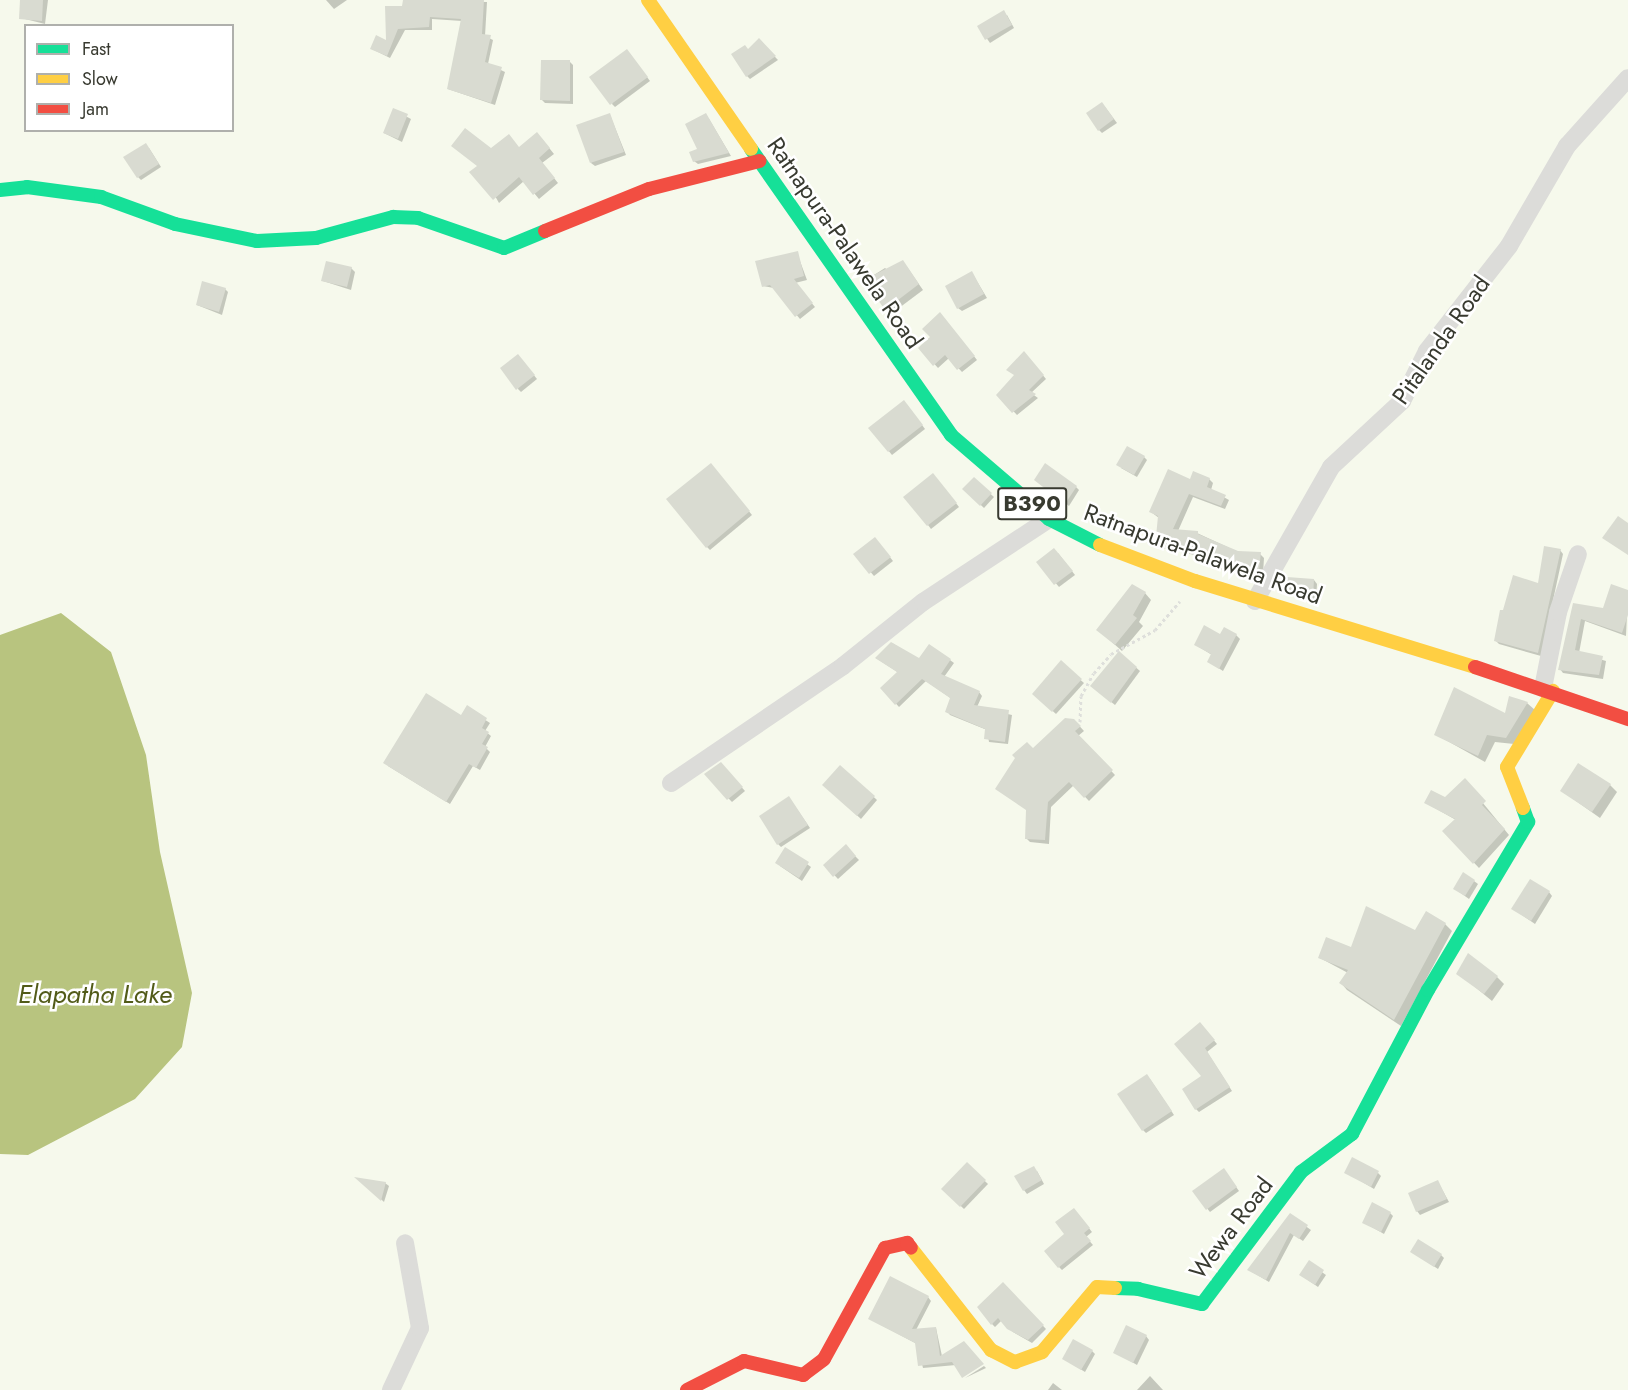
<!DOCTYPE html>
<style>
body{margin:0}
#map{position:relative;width:1628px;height:1390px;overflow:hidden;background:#f6f9ec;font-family:Jost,sans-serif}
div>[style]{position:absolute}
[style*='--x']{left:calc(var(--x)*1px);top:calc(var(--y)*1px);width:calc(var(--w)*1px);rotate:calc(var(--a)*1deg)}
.water>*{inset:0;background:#b8c47f}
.shadow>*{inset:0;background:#0003}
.building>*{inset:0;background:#d9dbd1}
.path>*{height:3px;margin-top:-1.5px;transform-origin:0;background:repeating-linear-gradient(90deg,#dedfdb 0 3px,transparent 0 6px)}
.street>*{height:18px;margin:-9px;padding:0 9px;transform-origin:9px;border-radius:9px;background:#dcdcd9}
.fast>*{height:14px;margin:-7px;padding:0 7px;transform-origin:7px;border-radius:7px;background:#16e098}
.slow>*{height:14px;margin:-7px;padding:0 7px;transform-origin:7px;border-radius:7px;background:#ffcf43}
.jam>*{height:14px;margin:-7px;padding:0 7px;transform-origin:7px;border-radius:7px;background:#f24e42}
span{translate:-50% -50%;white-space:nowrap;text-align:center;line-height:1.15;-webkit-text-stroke:5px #fff;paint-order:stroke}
.shield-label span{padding:2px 4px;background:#fff;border:2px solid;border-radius:4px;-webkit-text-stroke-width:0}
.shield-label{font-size:22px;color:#383a30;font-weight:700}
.street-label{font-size:24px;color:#383a30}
.water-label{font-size:26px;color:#525b19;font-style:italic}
.legend{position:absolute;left:24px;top:24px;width:210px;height:108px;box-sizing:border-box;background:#fff;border:2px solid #afb0ac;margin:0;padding:8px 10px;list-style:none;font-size:18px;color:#383a30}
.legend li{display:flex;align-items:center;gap:12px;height:30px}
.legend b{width:30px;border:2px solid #afb0ac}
</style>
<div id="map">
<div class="water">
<div style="clip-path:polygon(61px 613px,111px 652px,146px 755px,160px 852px,192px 993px,182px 1047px,135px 1099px,28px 1155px,0 1154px,0 635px)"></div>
</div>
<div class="shadow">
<div style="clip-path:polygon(22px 0,48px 0,45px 24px,21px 18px)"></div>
<div style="clip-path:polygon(326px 0,347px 0,334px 9px)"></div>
<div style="clip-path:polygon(405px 0,487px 2px,485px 36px,493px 40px,488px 64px,505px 72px,495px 105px,448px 89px,462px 21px,432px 19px,432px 30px,405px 30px,390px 58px,372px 49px,388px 42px)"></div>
<div style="clip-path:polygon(1007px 15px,1014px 28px,990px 43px,979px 27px)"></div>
<div style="clip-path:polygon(759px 40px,778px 60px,750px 79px,747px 76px,748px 50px)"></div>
<div style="clip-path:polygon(630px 54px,650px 81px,615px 107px,612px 104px)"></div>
<div style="clip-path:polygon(569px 61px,573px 65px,573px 104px,545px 103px,542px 100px)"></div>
<div style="clip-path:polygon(1105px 107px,1117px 123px,1102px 133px,1099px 130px)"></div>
<div style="clip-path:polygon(394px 110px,411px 119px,402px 142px,384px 133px)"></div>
<div style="clip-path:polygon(610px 115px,626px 155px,595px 166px,591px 163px)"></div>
<div style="clip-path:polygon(709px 119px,731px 156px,698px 164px,694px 161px)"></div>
<div style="clip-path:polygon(542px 139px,554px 154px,542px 163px,558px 183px,539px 199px,524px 181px,499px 203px,478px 166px,491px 149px,520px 149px)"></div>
<div style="clip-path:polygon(149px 148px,161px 167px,141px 180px,138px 177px)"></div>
<div style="clip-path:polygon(797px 253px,807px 280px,795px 283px,815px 307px,800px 319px,774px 288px,763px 286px)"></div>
<div style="clip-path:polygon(907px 267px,923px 290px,891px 314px,866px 280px,885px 268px,889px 271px)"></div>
<div style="clip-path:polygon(351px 268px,355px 272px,351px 290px,323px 281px)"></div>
<div style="clip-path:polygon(972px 273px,987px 298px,962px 311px,958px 308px)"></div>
<div style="clip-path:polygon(225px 289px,228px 292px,222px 315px,197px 305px)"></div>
<div style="clip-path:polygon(943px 317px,977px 360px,962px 372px,949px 358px,938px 368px,920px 348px,932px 337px)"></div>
<div style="clip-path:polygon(1027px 356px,1046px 379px,1031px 393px,1038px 398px,1017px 415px,998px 395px,1016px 376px)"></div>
<div style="clip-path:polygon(521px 359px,537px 379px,521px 392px,518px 389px)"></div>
<div style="clip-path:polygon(907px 405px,925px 429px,892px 455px,870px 428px)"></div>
<div style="clip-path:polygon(1144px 457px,1147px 460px,1137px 477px,1121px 468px)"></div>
<div style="clip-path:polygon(714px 468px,752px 515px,710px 550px,707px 547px)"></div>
<div style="clip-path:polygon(936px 478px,959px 507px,931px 529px,928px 525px)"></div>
<div style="clip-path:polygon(974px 479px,994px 497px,984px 508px,964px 489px)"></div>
<div style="clip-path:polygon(1209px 479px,1213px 483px,1211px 490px,1229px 500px,1225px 509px,1193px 497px,1178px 531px,1197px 533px,1238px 552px,1260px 554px,1264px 558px,1263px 574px,1226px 571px,1206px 564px,1204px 557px,1157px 547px,1159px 518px,1151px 512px,1191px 481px)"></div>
<div style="clip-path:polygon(1040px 483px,1076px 487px,1079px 490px,1069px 506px)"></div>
<div style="clip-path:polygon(878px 542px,893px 561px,874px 576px,855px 554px)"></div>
<div style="clip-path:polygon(1560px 550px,1563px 554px,1541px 656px,1499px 644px,1495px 640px,1539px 585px)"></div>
<div style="clip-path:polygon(1058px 553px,1075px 575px,1059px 587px,1038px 562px)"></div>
<div style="clip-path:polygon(1314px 580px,1317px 584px,1316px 601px,1288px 591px)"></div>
<div style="clip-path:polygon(1628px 592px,1626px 636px,1585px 621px,1579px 653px,1606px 661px,1603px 679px,1563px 673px,1560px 669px,1574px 604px,1604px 610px)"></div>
<div style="clip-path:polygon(1145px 593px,1151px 600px,1139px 622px,1143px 626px,1122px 651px,1105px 636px)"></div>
<div style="clip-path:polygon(1236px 635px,1240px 639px,1223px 671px,1209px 662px,1212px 655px,1196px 645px)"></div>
<div style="clip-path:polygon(892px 643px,919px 660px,929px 646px,950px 660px,954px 663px,944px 677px,979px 692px,982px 696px,977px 707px,1012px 715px,1008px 744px,989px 742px,987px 730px,950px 715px,947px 711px,952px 699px,926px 681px,899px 707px,882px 688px,899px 673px,876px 658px)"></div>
<div style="clip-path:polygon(1119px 653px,1140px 671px,1115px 705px,1095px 689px)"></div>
<div style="clip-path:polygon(1061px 663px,1084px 683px,1056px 714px,1034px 694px)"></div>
<div style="clip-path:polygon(1527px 703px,1535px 710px,1514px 744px,1495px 742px,1485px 762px,1435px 734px,1506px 715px)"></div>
<div style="clip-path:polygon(467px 708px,490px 723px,485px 731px,491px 736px,485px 747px,490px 752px,480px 770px,473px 766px,450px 804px,388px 766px,461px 717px)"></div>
<div style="clip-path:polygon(1074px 720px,1084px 731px,1078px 736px,1115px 775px,1089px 801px,1074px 785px,1051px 807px,1049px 844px,1030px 842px,1026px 838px,1033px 750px)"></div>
<div style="clip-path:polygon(721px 764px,745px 791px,732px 802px,706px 775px)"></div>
<div style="clip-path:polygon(841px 767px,877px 800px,861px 819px,824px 785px)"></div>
<div style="clip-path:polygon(1465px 781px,1509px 835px,1479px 868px,1444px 831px,1456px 820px,1426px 803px,1445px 799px)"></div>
<div style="clip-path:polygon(1610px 785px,1617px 792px,1600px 818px,1562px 791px)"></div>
<div style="clip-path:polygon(792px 802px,810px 828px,781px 847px,778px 844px)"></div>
<div style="clip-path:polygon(846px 847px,859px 860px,838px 879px,825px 865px)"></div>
<div style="clip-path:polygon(786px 849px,811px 867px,802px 881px,780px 866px)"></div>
<div style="clip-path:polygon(1474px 881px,1478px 884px,1469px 899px,1455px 889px)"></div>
<div style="clip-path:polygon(1549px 892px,1552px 896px,1535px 924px,1513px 909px)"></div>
<div style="clip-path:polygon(1445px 924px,1452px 931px,1401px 1026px,1347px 990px,1341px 983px,1348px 973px,1320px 958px)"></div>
<div style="clip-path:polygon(1458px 973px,1497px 977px,1504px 984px,1492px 1001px)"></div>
<div style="clip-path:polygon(1200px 1024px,1217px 1044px,1207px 1052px,1232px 1091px,1199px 1112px,1196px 1109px,1203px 1077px)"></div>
<div style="clip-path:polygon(1150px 1079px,1174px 1115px,1146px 1133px,1143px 1130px)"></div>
<div style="clip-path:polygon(967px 1164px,988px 1184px,964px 1209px,943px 1189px)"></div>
<div style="clip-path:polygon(1037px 1171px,1044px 1184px,1027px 1194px,1024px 1190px)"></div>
<div style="clip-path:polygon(1346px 1172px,1378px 1173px,1381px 1176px,1374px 1189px)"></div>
<div style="clip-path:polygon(1227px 1174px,1239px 1191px,1210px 1212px,1194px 1192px)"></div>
<div style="clip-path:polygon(359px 1179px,385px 1183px,389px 1186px,384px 1202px)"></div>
<div style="clip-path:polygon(1438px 1182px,1449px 1202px,1420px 1215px,1417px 1211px)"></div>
<div style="clip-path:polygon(1077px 1213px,1092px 1232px,1086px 1237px,1093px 1245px,1062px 1270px,1059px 1267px,1067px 1234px)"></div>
<div style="clip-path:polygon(1390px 1213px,1393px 1216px,1384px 1234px,1363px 1222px)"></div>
<div style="clip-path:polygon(1290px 1215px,1311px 1230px,1303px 1241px,1294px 1235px,1269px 1282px,1249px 1270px)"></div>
<div style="clip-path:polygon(1412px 1252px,1441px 1255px,1444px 1258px,1438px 1269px)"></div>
<div style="clip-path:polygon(1309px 1263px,1326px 1275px,1318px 1287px,1305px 1278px)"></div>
<div style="clip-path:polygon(1003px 1284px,1046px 1329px,1032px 1343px,1013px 1332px,1002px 1320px,995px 1327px,992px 1324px)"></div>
<div style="clip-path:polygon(928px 1297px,931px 1301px,916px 1330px,936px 1328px,942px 1356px,963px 1343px,956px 1365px,923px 1368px,917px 1344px,870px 1319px)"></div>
<div style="clip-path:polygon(1146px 1336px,1149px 1340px,1137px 1365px,1115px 1352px)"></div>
<div style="clip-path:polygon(1092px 1351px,1095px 1354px,1085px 1372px,1064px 1359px)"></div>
<div style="clip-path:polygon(984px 1366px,986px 1368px,965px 1378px)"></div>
<div style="clip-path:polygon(1150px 1376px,1163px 1390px,1137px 1390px)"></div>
<div style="clip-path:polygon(1053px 1383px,1062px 1390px,1048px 1390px)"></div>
</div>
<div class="building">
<div style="clip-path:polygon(20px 0,43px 0,42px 21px,19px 19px)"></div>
<div style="clip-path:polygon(403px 0,484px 0,482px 34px,491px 35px,485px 62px,502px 67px,491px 103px,447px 89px,461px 19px,430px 17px,429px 27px,398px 29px,387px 56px,370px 49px,376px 35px,386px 40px,385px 6px,402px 6px)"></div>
<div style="clip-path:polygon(1004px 10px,1012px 25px,985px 40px,977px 26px)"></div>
<div style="clip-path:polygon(759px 38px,776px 56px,746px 77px,731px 54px,745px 45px,748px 49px)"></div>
<div style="clip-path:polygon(627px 49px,648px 77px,610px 105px,589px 77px)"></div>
<div style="clip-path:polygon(541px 60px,570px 60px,570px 101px,540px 100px)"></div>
<div style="clip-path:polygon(1102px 102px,1114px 119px,1098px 131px,1086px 113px)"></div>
<div style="clip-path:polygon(393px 108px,408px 114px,398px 139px,383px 133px)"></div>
<div style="clip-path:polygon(610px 113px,624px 152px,590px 163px,576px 125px)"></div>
<div style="clip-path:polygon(706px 113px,729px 153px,693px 162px,689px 152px,697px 149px,685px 124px)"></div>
<div style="clip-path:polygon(465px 128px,491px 148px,509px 134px,519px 147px,537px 132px,550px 148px,539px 158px,555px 178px,533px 195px,519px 177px,493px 200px,469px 172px,477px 166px,451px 146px)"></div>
<div style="clip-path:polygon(146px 143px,159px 164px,137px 178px,123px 157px)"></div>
<div style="clip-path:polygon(798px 251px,804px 276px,794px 279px,813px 303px,795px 317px,770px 285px,762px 287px,755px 261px)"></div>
<div style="clip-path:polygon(903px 260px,919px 284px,885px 310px,864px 280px)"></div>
<div style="clip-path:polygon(326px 261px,352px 267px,347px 287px,321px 281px)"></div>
<div style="clip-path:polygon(972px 271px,984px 294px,957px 309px,945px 286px)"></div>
<div style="clip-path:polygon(202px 281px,226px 288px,219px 312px,196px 305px)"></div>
<div style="clip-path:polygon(940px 312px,975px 356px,957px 370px,945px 355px,933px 366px,918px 348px,930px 337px,922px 329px)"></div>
<div style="clip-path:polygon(1024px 351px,1044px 375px,1029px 390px,1036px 394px,1012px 413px,996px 395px,1014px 375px,1006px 370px)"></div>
<div style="clip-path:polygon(518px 354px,535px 375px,516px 390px,500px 368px)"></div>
<div style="clip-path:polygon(904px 400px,923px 425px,888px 452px,868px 428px)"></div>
<div style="clip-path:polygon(1127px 446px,1145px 456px,1134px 475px,1116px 465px)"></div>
<div style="clip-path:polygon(711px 463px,750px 511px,706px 548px,666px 499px)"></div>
<div style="clip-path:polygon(1045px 463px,1077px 486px,1065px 504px,1034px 480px)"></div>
<div style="clip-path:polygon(1168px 469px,1190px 479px,1193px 471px,1210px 478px,1207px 487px,1226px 495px,1221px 506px,1189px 494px,1173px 529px,1198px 531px,1198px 534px,1238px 551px,1261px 552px,1259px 571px,1220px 568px,1201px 560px,1203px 555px,1155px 547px,1158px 516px,1149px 512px)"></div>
<div style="clip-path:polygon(933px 473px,957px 503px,927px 526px,903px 497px)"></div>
<div style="clip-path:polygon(974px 477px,992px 493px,980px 506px,962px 489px)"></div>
<div style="clip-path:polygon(1618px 516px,1628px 523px,1628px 555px,1602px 538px)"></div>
<div style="clip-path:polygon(875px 537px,891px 557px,869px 574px,853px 554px)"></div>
<div style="clip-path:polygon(1544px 546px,1561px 549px,1538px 653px,1494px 641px,1500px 610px,1503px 610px,1513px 575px,1538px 583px)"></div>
<div style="clip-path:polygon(1054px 548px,1073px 571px,1054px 585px,1036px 562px)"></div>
<div style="clip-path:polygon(1287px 577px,1314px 579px,1313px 599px,1287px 591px)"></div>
<div style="clip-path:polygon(1132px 584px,1146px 592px,1133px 615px,1137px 618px,1115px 645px,1096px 630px)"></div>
<div style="clip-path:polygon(1611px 584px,1628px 590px,1628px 615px,1622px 633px,1581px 619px,1575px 650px,1603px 656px,1599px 675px,1558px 670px,1573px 603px,1603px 608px)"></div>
<div style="clip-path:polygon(1204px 625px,1220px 634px,1224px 627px,1237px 634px,1219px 669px,1207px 662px,1211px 654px,1194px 645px)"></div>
<div style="clip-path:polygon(891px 642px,919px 658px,929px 644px,951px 659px,941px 674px,980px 691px,974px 705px,1009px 710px,1005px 742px,984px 739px,985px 729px,945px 712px,950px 698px,922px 679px,895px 705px,880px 688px,897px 672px,875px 658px)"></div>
<div style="clip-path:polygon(1119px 651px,1137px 667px,1111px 703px,1090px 686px)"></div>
<div style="clip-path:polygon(1061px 660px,1082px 679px,1052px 712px,1032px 694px)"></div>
<div style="clip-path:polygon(1454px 687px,1505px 713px,1509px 696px,1528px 702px,1506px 738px,1487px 735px,1478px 756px,1434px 735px)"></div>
<div style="clip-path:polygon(426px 693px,461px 715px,467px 705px,487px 718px,482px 728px,489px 732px,482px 744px,488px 747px,476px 768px,469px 764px,446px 802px,383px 763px)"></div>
<div style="clip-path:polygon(1065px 718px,1074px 719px,1081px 726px,1075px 731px,1113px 770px,1084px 798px,1069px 782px,1048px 802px,1045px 840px,1025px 839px,1026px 810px,995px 789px,1015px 758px,1012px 755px,1027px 742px,1033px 748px)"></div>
<div style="clip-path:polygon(721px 762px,743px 787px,727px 800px,704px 774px)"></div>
<div style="clip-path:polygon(1578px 763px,1611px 784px,1592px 812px,1560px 791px)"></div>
<div style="clip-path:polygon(840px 765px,875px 796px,857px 816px,822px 785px)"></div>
<div style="clip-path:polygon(1465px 778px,1486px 801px,1482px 805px,1505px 829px,1473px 864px,1442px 831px,1455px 819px,1424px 803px,1431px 790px,1445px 797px)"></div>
<div style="clip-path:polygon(789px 796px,808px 825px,777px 845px,759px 816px)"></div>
<div style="clip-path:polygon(846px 844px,856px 856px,833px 877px,823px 865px)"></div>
<div style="clip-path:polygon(785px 847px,809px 862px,799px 878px,775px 863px)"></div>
<div style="clip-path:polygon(1463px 872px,1475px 880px,1465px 896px,1453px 889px)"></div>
<div style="clip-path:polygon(1530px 879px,1550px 891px,1531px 921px,1511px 909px)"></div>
<div style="clip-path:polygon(1366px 906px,1415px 930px,1426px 911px,1446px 923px,1394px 1020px,1339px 983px,1348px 970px,1318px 958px,1326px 937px,1351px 947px)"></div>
<div style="clip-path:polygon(1468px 953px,1498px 976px,1484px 994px,1456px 974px)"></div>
<div style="clip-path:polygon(1200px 1022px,1215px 1040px,1205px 1048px,1230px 1087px,1195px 1110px,1182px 1089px,1201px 1076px,1174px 1044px)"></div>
<div style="clip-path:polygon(1147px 1074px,1172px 1111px,1142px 1131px,1117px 1094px)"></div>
<div style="clip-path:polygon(1352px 1157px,1379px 1171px,1371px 1187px,1344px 1173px)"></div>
<div style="clip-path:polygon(967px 1162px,986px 1180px,960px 1207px,941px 1189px)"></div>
<div style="clip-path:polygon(1034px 1166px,1042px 1180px,1023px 1191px,1014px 1176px)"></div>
<div style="clip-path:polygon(1224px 1168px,1237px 1187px,1206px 1210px,1192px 1191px)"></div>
<div style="clip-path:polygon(354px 1177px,386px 1182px,381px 1201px)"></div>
<div style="clip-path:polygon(1438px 1180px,1447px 1199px,1416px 1212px,1408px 1193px)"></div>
<div style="clip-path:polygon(1372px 1202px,1391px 1212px,1381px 1232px,1362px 1223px)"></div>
<div style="clip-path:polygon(1074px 1208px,1090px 1228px,1084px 1233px,1091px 1241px,1058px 1268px,1044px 1251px,1064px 1234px,1055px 1222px)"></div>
<div style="clip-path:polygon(1290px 1213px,1308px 1225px,1299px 1239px,1290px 1233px,1266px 1280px,1247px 1270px)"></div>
<div style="clip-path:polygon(1418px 1239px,1442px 1254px,1434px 1267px,1410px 1252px)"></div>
<div style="clip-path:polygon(1309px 1260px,1324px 1270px,1315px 1285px,1299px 1275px)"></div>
<div style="clip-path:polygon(890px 1276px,929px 1296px,912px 1329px,936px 1327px,940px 1356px,964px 1341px,984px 1364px,962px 1378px,952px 1362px,918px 1366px,915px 1343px,868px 1319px)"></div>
<div style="clip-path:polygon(1003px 1282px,1044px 1325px,1028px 1340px,1007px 1329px,998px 1318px,991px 1325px,977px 1307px)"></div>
<div style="clip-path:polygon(1126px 1325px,1147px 1335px,1133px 1363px,1113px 1353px)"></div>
<div style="clip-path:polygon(1073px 1339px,1093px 1350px,1081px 1370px,1062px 1359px)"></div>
</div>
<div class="path">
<div style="--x:1080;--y:722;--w:26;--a:-88"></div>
<div style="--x:1081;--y:696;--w:26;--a:-61"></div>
<div style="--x:1094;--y:673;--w:25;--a:-48"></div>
<div style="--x:1111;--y:654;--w:50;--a:-28.6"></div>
<div style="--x:1155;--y:630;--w:38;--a:-49"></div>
</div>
<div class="street">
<div style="--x:1255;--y:601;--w:154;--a:-60.4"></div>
<div style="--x:1331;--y:467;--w:97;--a:-42.9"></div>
<div style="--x:1402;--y:401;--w:56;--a:-63.4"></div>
<div style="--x:1427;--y:351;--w:133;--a:-52"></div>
<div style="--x:1509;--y:246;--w:116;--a:-59.9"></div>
<div style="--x:1567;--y:146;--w:91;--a:-48.1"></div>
<div style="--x:1543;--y:688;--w:77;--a:-78.8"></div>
<div style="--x:1558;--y:612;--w:61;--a:-71"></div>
<div style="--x:671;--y:783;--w:208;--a:-34.2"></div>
<div style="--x:843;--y:666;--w:102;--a:-38.7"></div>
<div style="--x:923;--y:602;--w:151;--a:-33.4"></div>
<div style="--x:391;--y:1390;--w:68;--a:-64.9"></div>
<div style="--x:420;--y:1328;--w:86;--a:-100"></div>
</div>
<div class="fast">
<div style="--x:751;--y:149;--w:349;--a:55"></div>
<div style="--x:951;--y:435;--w:129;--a:40.6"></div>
<div style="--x:1049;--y:519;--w:57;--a:27"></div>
<div style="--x:0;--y:190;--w:27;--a:-6"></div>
<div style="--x:27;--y:187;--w:75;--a:7.7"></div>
<div style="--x:101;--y:197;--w:79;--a:20"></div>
<div style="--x:175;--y:224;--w:84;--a:11.7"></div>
<div style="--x:257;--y:241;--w:59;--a:-2.9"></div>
<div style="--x:316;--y:238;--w:80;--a:-15.3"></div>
<div style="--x:393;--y:217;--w:25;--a:2"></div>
<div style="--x:418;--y:218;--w:91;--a:19.2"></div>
<div style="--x:504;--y:248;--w:44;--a:-22.5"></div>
<div style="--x:1115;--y:1288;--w:23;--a:2"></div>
<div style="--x:1138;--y:1289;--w:66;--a:13.2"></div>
<div style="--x:1202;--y:1304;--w:165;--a:-53.1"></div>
<div style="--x:1301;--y:1172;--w:64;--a:-36.7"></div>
<div style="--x:1352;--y:1134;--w:163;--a:-62.2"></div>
<div style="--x:1428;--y:990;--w:196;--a:-59.2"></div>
<div style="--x:1528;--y:822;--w:15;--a:-110"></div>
</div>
<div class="slow">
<div style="--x:648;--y:0;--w:181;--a:55.3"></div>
<div style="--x:1100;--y:545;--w:102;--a:20.8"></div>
<div style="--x:1195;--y:581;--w:293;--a:17.1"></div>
<div style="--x:1523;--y:808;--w:44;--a:-111.3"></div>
<div style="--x:1507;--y:767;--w:89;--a:-58.8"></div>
<div style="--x:911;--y:1248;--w:130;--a:51.9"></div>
<div style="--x:991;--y:1350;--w:27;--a:27"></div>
<div style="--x:1015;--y:1362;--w:29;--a:-20"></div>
<div style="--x:1042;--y:1352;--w:85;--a:-49.8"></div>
<div style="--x:1097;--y:1287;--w:18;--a:3"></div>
</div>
<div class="jam">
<div style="--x:545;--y:231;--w:112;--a:-22"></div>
<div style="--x:649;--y:189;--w:114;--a:-14.2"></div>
<div style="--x:1475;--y:667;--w:162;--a:18.8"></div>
<div style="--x:687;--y:1390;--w:64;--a:-27"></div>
<div style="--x:744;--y:1361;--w:61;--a:13.3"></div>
<div style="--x:803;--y:1375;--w:26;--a:-37"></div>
<div style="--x:824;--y:1359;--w:127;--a:-61.2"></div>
<div style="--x:885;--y:1248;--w:23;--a:-13"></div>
<div style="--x:907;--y:1243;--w:6;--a:51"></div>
</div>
<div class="shield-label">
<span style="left:1032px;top:504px">B390</span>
</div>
<div class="street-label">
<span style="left:845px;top:243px;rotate:55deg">Ratnapura-Palawela Road</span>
<span style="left:1441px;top:340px;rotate:-55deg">Pitalanda Road</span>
<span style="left:1203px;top:554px;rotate:20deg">Ratnapura-Palawela Road</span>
<span style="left:1231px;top:1228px;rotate:-53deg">Wewa Road</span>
</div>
<div class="water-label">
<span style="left:95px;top:995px">Elapatha Lake</span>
</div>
<ul class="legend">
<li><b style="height:8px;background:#16e098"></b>Fast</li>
<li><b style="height:8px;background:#ffcf43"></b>Slow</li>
<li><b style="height:8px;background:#f24e42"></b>Jam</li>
</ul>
</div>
